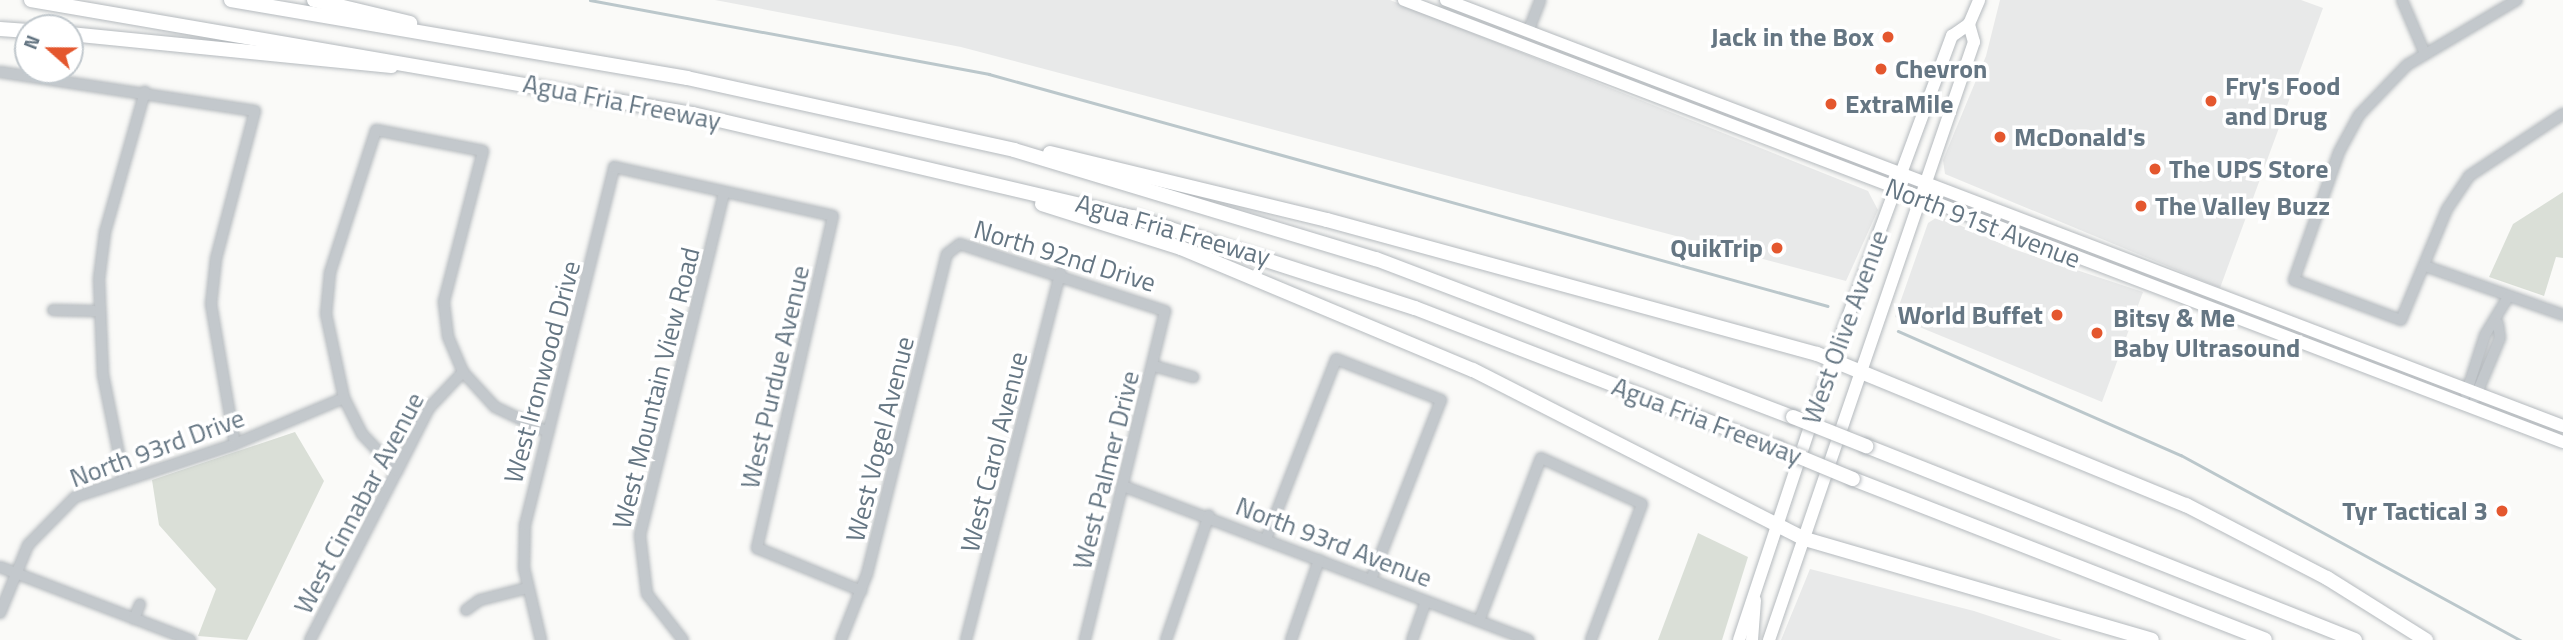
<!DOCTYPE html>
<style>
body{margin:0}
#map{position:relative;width:2563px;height:640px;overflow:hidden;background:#fafaf8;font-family:"Titillium Web",sans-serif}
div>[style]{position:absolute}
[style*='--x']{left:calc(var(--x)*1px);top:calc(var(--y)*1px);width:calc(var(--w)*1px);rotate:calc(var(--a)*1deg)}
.built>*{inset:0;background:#e8e9e9}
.green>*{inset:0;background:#dadfd7}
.stream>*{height:2.5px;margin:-1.25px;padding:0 1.25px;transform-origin:1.25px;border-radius:1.25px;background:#bbc7cb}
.roads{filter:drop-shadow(0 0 2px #b5babe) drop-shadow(0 0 2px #b5babe)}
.minor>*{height:10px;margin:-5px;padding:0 5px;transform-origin:5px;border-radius:5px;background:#c3c8cc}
.major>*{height:12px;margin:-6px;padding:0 6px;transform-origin:6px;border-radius:6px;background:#fff}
.highway>*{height:14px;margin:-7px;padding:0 7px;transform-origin:7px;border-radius:7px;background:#fff}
.bridges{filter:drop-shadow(0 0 2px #b4b9bd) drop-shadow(0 0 2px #b4b9bd)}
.highway-bridge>*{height:14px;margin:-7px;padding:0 7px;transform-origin:7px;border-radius:7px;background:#fff}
.dots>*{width:19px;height:19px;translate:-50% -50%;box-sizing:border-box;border:4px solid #fff;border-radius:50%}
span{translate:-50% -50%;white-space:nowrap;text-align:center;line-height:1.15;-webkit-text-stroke:7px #fff;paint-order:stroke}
.poi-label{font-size:26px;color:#657683;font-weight:700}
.right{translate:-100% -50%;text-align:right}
.left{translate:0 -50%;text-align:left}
.street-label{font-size:26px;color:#657683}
.north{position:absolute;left:14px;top:14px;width:70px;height:70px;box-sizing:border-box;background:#fff;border:2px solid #c1c8cd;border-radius:50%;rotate:291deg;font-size:19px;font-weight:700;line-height:28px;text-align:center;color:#657683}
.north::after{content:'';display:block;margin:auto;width:24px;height:32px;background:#e4572e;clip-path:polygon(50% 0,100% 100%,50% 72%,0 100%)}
</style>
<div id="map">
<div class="built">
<div style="clip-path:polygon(715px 0,1390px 0,1868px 191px,1878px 210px,1846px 281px,961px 47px)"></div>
<div style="clip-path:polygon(2000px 0,2301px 0,2323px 8px,2220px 288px,1945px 174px,1943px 160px,1986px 56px)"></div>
<div style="clip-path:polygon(1939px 216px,2013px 249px,2143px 292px,2102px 402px,1895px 317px,1928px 223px)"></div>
<div style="clip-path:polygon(1810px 569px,1974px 611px,2062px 640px,1781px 640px)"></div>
</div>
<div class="green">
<div style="clip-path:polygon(2563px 192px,2563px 258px,2556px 257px,2544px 296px,2489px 277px,2513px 224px)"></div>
<div style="clip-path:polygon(295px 432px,324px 481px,247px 640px,198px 636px,216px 589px,159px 525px,152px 480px)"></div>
<div style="clip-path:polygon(1698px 533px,1748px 557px,1722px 640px,1658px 640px)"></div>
</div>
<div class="stream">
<div style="--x:590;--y:0;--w:406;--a:10.5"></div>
<div style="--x:989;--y:74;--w:870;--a:15.46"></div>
<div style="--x:1898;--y:331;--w:309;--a:23.7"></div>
<div style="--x:2181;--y:455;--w:387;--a:28.6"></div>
</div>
<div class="roads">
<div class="minor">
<div style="--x:2402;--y:0;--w:59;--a:66.9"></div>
<div style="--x:2517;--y:0;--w:128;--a:149.4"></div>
<div style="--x:2407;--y:65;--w:69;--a:133.8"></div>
<div style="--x:2359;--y:115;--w:42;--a:118.4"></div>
<div style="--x:2339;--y:152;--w:136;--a:109.4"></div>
<div style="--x:2294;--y:280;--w:114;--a:20.5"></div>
<div style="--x:2401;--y:320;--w:120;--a:-67.5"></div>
<div style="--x:2447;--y:209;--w:40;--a:-56"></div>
<div style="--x:2469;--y:176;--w:113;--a:-33.4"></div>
<div style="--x:1528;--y:32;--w:34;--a:-69"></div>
<div style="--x:0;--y:72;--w:258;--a:8.7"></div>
<div style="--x:255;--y:111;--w:153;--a:104.8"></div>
<div style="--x:216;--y:259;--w:45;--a:96.3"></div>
<div style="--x:211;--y:304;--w:142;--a:80.3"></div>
<div style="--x:2425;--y:266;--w:146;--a:19.5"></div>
<div style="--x:53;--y:310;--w:45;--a:1.3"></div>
<div style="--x:1154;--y:366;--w:41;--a:15.8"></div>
<div style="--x:463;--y:372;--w:47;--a:47.6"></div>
<div style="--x:495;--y:407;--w:59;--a:25.3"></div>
<div style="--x:2466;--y:394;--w:62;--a:-72.1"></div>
<div style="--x:2485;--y:335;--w:44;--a:-58.8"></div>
<div style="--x:2475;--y:398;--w:65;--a:-67.4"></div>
<div style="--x:2500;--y:338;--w:15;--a:-98"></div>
<div style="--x:124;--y:479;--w:106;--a:-101.4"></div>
<div style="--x:103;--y:375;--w:96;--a:-92.4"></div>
<div style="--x:99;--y:279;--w:47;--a:-82.7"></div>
<div style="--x:105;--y:232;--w:146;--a:-74.1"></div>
<div style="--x:1123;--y:486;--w:434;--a:20.8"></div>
<div style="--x:1266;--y:539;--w:193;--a:-68.7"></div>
<div style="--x:1336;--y:359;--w:113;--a:21.3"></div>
<div style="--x:1441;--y:400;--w:193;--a:111.3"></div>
<div style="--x:0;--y:567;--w:204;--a:21"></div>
<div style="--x:466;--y:610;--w:17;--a:-36"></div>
<div style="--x:480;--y:600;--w:49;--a:-14.3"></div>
<div style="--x:0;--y:613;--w:74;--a:-67.6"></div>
<div style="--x:28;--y:545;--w:67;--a:-45.6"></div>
<div style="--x:75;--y:497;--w:169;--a:-18.3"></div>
<div style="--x:235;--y:444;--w:118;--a:-22.9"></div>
<div style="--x:134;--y:619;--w:16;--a:-68"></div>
<div style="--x:1479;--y:621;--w:174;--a:-69.2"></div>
<div style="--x:1541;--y:458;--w:111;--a:24.5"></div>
<div style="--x:1642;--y:504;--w:145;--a:110.6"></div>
<div style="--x:310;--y:640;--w:190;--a:-62.8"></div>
<div style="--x:397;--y:471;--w:71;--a:-63.1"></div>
<div style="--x:429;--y:408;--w:50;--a:-46.6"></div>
<div style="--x:463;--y:372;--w:39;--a:-113"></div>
<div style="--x:448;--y:336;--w:35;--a:-97"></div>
<div style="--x:444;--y:301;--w:155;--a:-75.4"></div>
<div style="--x:483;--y:151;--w:109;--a:-168.9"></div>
<div style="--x:376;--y:130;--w:149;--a:107.9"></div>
<div style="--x:330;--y:272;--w:42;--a:95.4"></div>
<div style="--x:326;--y:314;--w:86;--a:77.9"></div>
<div style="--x:344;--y:398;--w:40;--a:63.4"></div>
<div style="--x:362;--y:434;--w:51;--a:46.6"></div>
<div style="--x:541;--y:640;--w:74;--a:-103.3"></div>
<div style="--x:524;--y:568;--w:43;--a:-88.7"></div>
<div style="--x:525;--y:525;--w:369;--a:-76"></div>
<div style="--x:614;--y:167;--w:224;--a:12.6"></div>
<div style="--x:833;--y:216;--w:341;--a:102.9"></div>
<div style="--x:757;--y:548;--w:113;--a:22.3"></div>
<div style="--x:683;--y:640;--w:58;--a:-128"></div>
<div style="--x:647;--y:594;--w:59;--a:-96.8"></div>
<div style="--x:640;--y:535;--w:353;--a:-76.2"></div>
<div style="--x:841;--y:640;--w:71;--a:-68.5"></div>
<div style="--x:867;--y:574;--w:330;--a:-76"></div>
<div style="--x:947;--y:254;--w:16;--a:-38"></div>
<div style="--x:960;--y:244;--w:216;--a:18.1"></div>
<div style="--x:1165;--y:311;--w:339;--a:103.7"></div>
<div style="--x:966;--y:640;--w:379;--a:-75.6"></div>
<div style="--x:1166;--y:640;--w:132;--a:-71"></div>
<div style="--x:1291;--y:640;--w:85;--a:-70.7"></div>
<div style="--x:1412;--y:640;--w:41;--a:-70.3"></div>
</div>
<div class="major">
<div style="--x:1404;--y:0;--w:1240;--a:20.88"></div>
<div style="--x:1446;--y:0;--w:1195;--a:20.88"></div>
<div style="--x:1739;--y:640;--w:295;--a:-71.6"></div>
<div style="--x:1832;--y:360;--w:346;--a:-69.7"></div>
<div style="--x:1952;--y:36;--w:21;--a:-35"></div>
<div style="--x:1969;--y:24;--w:26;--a:-67"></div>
<div style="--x:1752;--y:640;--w:40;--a:-85.7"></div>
<div style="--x:1769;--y:640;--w:632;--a:-71.08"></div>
<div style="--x:1974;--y:42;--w:19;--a:-106"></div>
</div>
<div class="highway">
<div style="--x:31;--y:0;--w:672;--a:9.77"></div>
<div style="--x:693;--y:114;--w:452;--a:13.2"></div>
<div style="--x:1133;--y:217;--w:296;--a:17.9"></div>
<div style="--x:1415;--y:308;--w:389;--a:21.1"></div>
<div style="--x:231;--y:0;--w:463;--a:9.7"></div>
<div style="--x:687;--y:78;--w:335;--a:12.4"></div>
<div style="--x:1014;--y:150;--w:378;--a:16.8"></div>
<div style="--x:1376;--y:259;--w:446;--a:20.8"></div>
<div style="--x:314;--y:0;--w:99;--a:13.5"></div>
<div style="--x:0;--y:29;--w:28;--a:4"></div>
<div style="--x:70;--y:34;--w:323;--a:5.7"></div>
<div style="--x:1050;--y:153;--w:285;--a:13.6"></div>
<div style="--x:1327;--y:220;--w:508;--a:15.29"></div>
<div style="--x:1817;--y:354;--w:399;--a:22.3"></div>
<div style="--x:2186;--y:505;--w:159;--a:27.4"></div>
<div style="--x:2327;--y:578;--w:117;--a:32.1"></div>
<div style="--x:1042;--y:204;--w:146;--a:17.6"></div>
<div style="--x:1181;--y:248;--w:316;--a:22.7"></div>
<div style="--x:1473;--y:370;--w:373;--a:27"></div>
<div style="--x:1805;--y:539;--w:361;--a:16.2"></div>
<div style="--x:1866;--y:446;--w:526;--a:21.64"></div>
<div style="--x:1853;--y:479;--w:442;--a:21.3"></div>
</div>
</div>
<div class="bridges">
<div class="highway-bridge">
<div style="--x:1793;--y:417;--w:79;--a:21.7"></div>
<div style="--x:1778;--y:448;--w:81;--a:22.5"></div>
</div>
</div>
<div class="dots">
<div style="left:1888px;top:37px;background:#e4572e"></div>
<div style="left:1881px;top:69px;background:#e4572e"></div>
<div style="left:2211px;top:101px;background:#e4572e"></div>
<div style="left:1831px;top:104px;background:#e4572e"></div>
<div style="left:2000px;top:137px;background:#e4572e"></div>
<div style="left:2155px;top:169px;background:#e4572e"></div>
<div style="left:2141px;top:206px;background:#e4572e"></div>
<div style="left:1777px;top:248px;background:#e4572e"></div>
<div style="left:2057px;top:315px;background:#e4572e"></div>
<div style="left:2097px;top:333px;background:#e4572e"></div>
<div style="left:2502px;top:511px;background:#e4572e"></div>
</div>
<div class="poi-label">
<span class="right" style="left:1874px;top:37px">Jack in the Box</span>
<span class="left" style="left:1895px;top:69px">Chevron</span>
<span class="left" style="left:2225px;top:101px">Fry's Food<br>and Drug</span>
<span class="left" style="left:1845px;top:104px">ExtraMile</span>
<span class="left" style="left:2014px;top:137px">McDonald's</span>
<span class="left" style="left:2169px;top:169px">The UPS Store</span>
<span class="left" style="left:2155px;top:206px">The Valley Buzz</span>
<span class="right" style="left:1763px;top:248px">QuikTrip</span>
<span class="right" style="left:2043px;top:315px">World Buffet</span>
<span class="left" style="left:2113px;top:333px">Bitsy &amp; Me<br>Baby Ultrasound</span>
<span class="right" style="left:2488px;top:511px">Tyr Tactical 3</span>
</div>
<div class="street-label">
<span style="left:622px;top:102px;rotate:11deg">Agua Fria Freeway</span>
<span style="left:1983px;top:223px;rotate:21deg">North 91st Avenue</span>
<span style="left:1173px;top:230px;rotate:16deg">Agua Fria Freeway</span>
<span style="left:1065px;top:256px;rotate:17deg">North 92nd Drive</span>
<span style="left:1845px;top:327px;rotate:-70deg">West Olive Avenue</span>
<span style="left:542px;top:372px;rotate:-75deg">West Ironwood Drive</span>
<span style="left:775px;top:377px;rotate:-77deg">West Purdue Avenue</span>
<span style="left:656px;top:388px;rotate:-76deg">West Mountain View Road</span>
<span style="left:1707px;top:421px;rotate:21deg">Agua Fria Freeway</span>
<span style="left:880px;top:439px;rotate:-76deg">West Vogel Avenue</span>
<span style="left:157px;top:448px;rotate:-20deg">North 93rd Drive</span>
<span style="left:994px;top:452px;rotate:-76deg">West Carol Avenue</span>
<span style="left:1106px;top:470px;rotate:-76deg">West Palmer Drive</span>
<span style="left:359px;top:503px;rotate:-62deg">West Cinnabar Avenue</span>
<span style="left:1334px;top:542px;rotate:21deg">North 93rd Avenue</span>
</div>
<div class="north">N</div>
</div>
